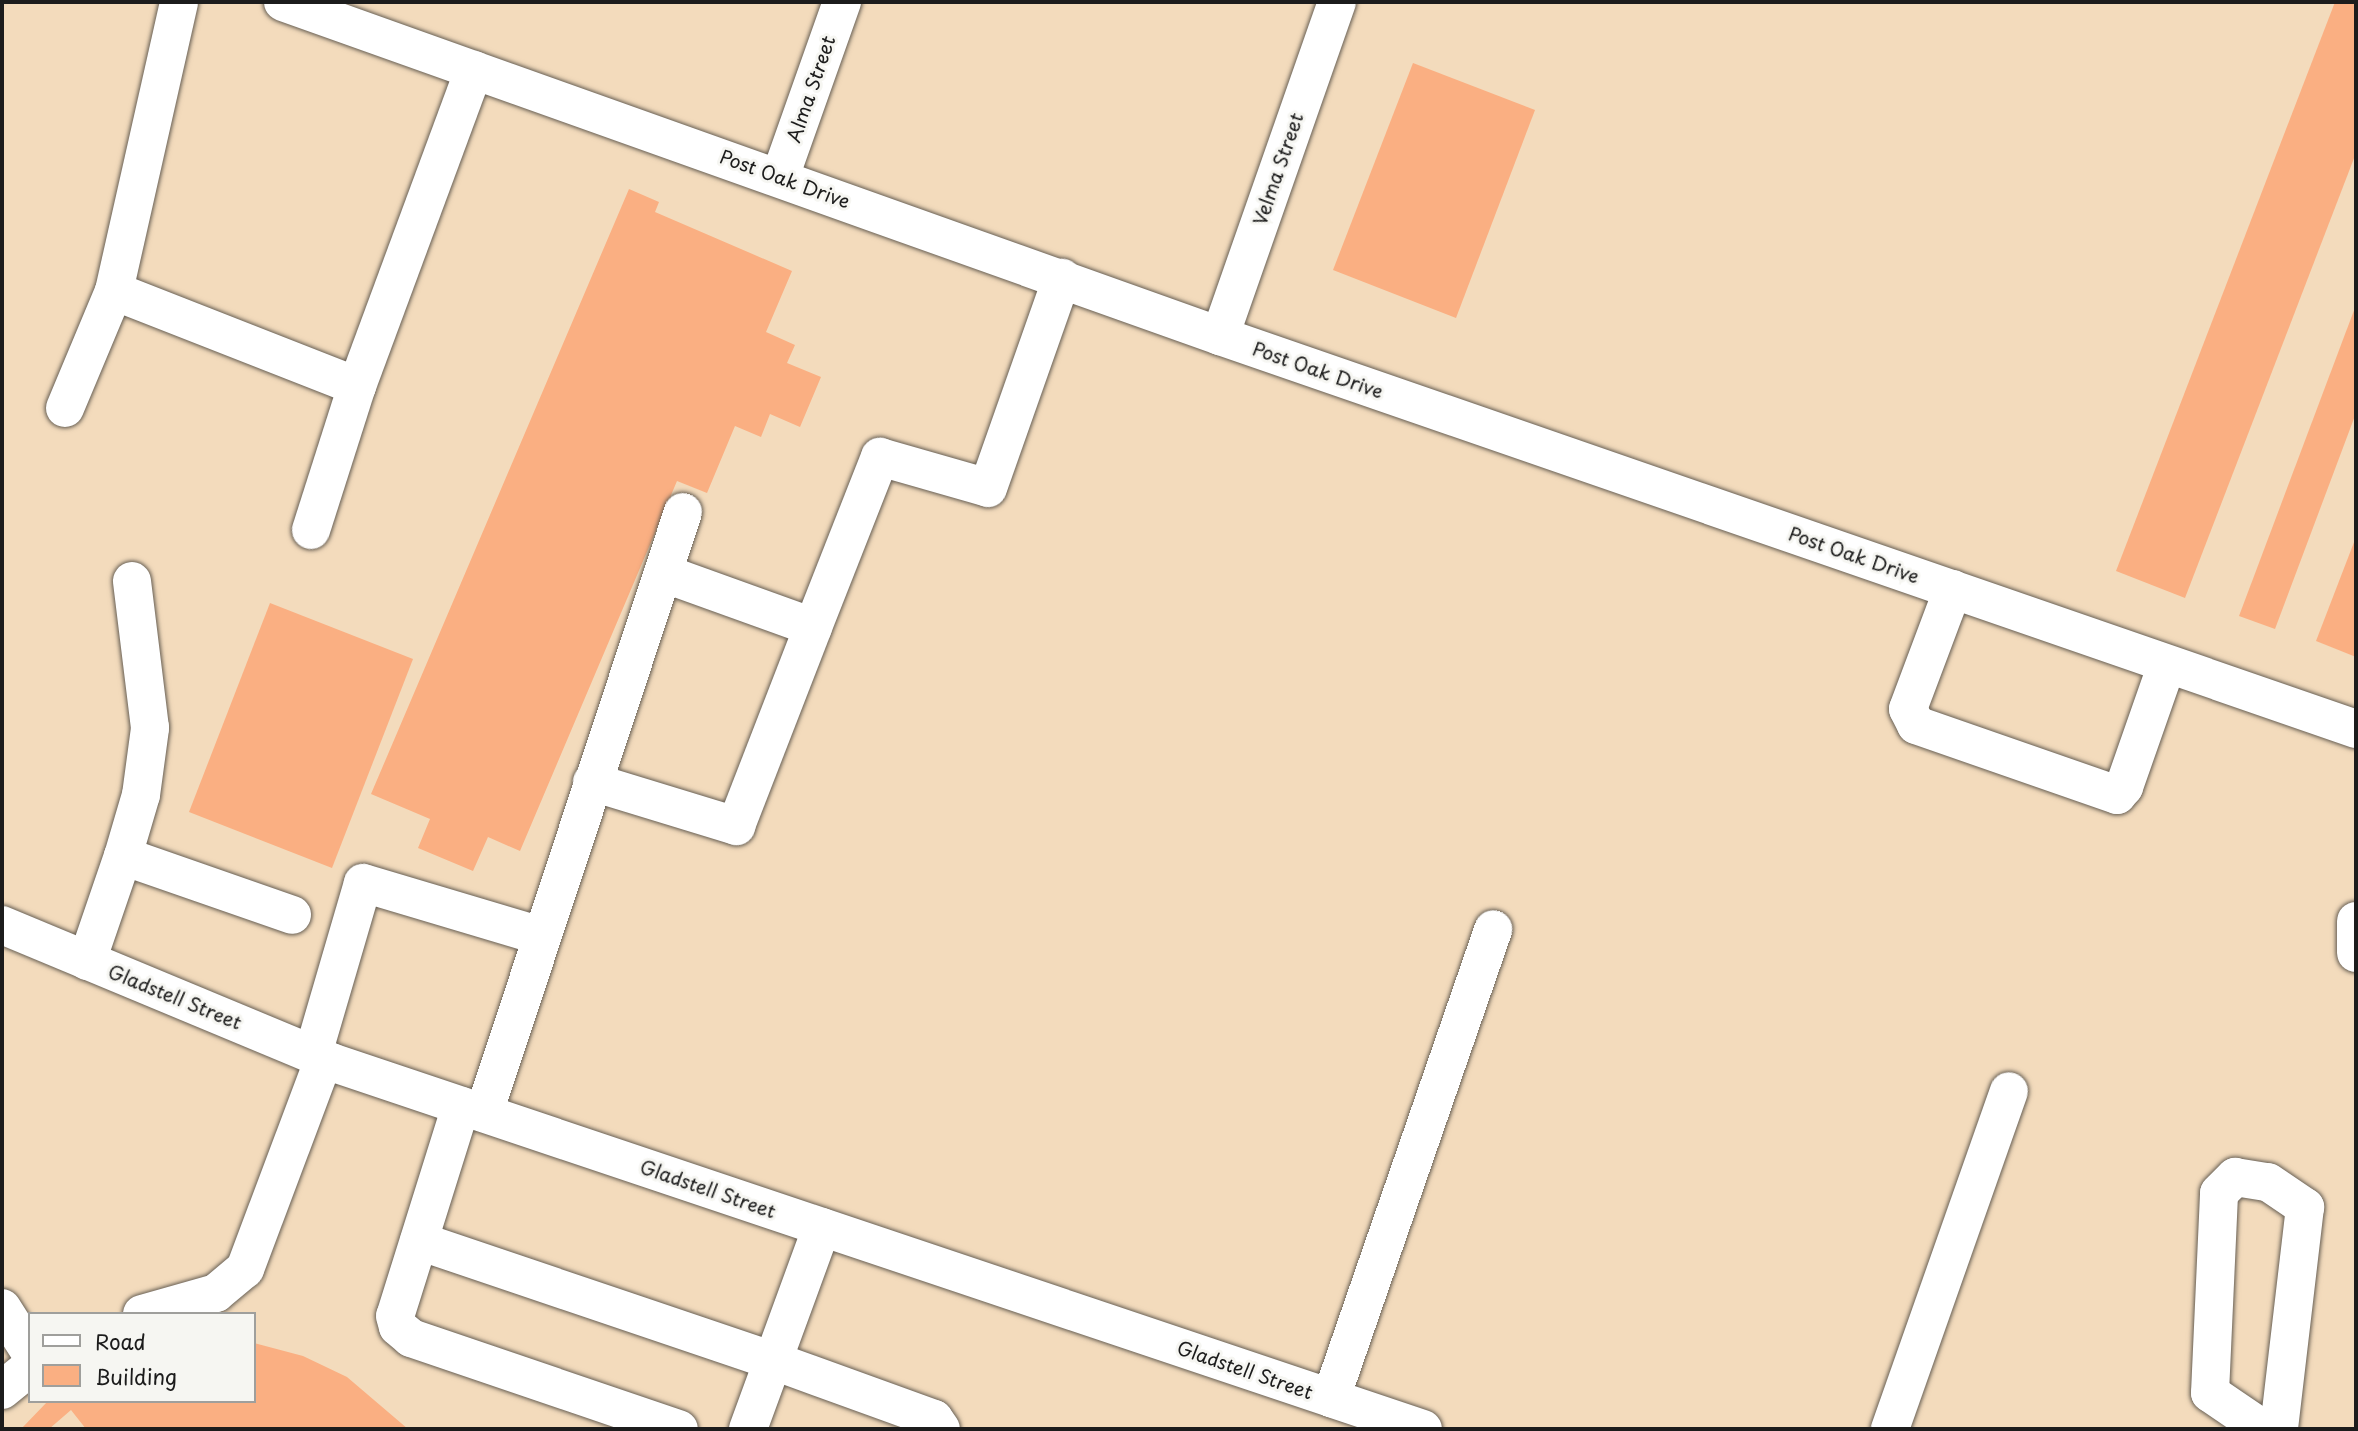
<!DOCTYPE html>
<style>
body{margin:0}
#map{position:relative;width:2358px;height:1431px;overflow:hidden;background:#f3dbbc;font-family:"Playpen Sans",sans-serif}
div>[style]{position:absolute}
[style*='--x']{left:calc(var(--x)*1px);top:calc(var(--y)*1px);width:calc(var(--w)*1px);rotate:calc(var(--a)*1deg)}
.building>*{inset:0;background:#faaf82}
.roads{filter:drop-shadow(0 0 2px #675f54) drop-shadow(0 0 2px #675f54)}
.minor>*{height:38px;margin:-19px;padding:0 19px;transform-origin:19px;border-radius:19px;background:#fff}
span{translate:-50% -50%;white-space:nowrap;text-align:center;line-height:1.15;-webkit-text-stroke:6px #f6f6f2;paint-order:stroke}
.street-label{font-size:19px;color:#1c1c1c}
.frame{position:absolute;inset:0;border:4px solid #1c1c1c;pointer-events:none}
.legend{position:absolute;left:28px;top:1312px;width:228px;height:91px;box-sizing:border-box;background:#f6f6f2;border:2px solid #9f9f9c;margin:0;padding:9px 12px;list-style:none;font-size:21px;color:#1c1c1c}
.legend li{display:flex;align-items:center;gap:14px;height:35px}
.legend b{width:35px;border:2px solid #9f9f9c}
</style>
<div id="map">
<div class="building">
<div style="clip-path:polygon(2335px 2px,2356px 2px,2356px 153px,2185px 598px,2116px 571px)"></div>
<div style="clip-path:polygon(1413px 63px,1535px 110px,1456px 318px,1333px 270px)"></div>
<div style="clip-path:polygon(629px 189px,659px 202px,655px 212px,792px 271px,766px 332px,795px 345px,787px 363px,821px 377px,800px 427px,770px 414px,761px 437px,735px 426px,707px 493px,677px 481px,520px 851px,488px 837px,473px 871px,418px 848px,430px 819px,371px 794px)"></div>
<div style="clip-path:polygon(2356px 305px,2356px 413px,2275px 629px,2239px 616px)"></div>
<div style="clip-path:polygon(2356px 537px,2356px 657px,2316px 641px)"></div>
<div style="clip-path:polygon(270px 603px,413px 659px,332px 868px,189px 812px)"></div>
<div style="clip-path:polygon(254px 1343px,303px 1356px,347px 1377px,408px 1429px,86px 1429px,71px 1410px,49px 1429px,21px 1429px,48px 1401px,254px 1401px)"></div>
</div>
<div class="roads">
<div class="minor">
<div style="--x:283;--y:2;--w:995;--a:19.62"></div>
<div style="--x:1220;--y:336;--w:1202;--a:19.08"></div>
<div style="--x:780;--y:177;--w:186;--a:-70.5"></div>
<div style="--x:114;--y:291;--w:261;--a:21.4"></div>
<div style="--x:1220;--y:336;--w:354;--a:-70.7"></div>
<div style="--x:65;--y:408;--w:127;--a:-67.3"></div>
<div style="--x:114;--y:291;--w:296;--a:-77.3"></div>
<div style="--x:311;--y:530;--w:151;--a:-72.3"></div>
<div style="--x:357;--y:386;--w:337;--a:-69.7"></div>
<div style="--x:663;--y:573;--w:159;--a:19.8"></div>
<div style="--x:813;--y:627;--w:183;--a:-68.5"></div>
<div style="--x:880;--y:457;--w:112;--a:16"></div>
<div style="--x:988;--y:488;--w:223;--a:-70.6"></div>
<div style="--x:1953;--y:589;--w:128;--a:110.6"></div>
<div style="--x:1908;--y:709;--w:18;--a:63"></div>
<div style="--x:1916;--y:725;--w:213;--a:19.2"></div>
<div style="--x:2117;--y:795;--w:11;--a:-49"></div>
<div style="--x:2124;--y:787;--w:130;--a:-70.7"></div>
<div style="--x:592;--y:782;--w:151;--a:17"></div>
<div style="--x:736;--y:826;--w:213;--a:-68.8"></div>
<div style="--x:123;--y:856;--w:64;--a:-73.6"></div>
<div style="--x:141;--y:795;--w:68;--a:-82.3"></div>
<div style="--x:150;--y:728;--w:148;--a:-97"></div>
<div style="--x:2356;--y:921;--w:32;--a:90"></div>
<div style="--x:2;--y:925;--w:356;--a:22.6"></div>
<div style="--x:331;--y:1062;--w:1152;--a:18.58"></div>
<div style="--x:87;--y:961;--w:111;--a:-71.1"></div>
<div style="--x:123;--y:856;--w:179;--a:19.2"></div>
<div style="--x:313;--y:1054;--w:178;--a:-73.7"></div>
<div style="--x:363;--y:883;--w:186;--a:16.6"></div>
<div style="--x:461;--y:1106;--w:220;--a:107.4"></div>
<div style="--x:395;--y:1316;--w:11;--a:75"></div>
<div style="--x:398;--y:1327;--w:17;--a:40"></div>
<div style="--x:411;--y:1338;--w:283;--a:18.8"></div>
<div style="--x:484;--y:1113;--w:633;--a:-71.68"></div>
<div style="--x:419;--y:1241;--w:375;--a:18.7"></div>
<div style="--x:774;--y:1361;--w:170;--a:19.9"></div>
<div style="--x:934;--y:1419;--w:12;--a:55"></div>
<div style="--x:2;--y:1308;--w:52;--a:57.5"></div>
<div style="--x:142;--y:1314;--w:77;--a:-15.8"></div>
<div style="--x:216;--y:1293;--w:38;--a:-40"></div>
<div style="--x:245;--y:1269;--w:224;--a:-69.4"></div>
<div style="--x:2;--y:1390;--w:36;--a:-39"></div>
<div style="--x:1331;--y:1398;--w:496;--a:-70.9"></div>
<div style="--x:748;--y:1429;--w:215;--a:-69.9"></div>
<div style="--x:1890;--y:1429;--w:358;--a:-70.6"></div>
<div style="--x:2263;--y:1429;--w:64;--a:-145.8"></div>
<div style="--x:2210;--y:1393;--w:200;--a:-87.4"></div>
<div style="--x:2219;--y:1193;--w:23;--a:-45"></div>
<div style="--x:2235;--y:1177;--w:33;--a:9"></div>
<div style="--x:2268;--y:1182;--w:45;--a:34"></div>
<div style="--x:2305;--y:1207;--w:224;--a:96.7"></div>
</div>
</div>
<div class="street-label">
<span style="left:811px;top:89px;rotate:-71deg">Alma Street</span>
<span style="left:1278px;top:169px;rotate:-71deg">Velma Street</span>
<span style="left:785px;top:179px;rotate:20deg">Post Oak Drive</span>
<span style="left:1318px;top:370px;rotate:19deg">Post Oak Drive</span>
<span style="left:1854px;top:555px;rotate:19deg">Post Oak Drive</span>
<span style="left:175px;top:997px;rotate:22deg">Gladstell Street</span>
<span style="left:708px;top:1189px;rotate:19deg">Gladstell Street</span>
<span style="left:1245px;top:1370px;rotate:19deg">Gladstell Street</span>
</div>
<div class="frame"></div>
<ul class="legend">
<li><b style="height:9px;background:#fff"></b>Road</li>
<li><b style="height:19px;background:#faaf82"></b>Building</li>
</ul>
</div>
